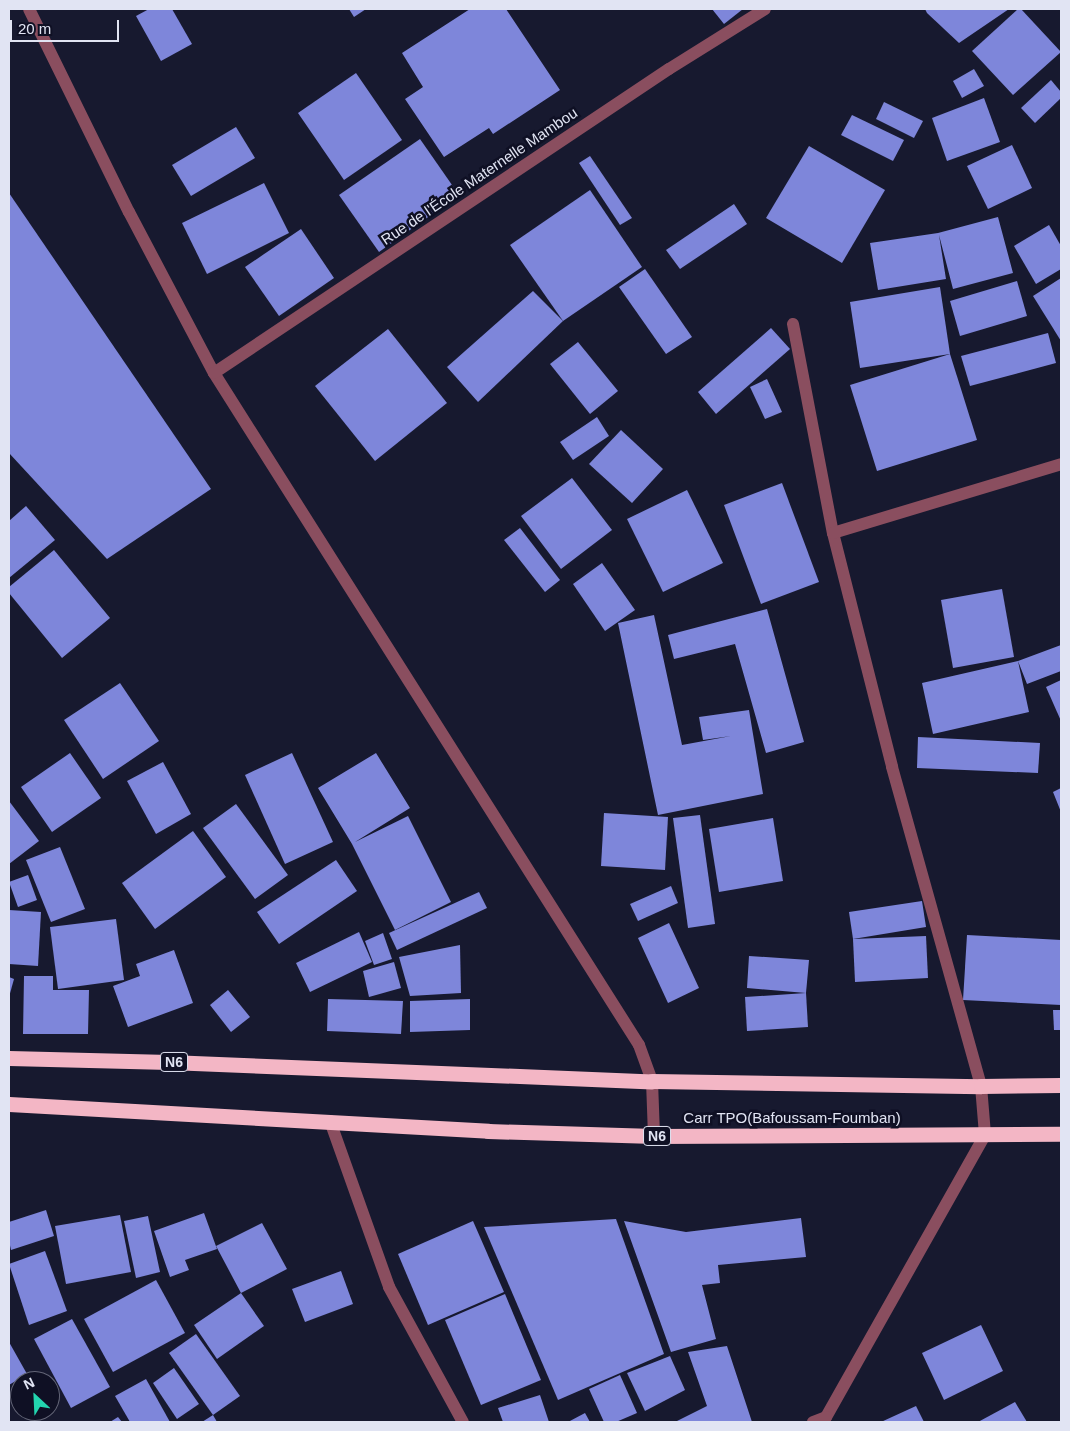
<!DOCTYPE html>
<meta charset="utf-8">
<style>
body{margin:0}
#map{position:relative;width:1070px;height:1431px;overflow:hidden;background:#17192f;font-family:Helvetica,sans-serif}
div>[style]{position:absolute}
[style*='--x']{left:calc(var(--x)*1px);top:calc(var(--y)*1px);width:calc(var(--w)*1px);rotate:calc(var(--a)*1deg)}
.building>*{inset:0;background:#7e86da}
.minor>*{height:12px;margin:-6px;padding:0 6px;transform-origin:6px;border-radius:6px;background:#8a4e5f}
.highway>*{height:15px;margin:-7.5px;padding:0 7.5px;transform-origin:7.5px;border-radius:7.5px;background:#f3b6c5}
span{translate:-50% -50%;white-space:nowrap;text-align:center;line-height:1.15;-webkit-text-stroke:5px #0f1024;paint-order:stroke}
.shield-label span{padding:1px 4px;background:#0f1024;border:1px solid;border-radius:4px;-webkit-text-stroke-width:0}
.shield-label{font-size:14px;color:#e1e4f3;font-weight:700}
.street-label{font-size:15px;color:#e1e4f3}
.frame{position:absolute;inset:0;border:10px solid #e1e4f3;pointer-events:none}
.north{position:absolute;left:10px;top:1371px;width:50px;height:50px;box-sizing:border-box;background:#0f1024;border:1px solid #636577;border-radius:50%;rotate:335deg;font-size:14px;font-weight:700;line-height:20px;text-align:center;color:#e1e4f3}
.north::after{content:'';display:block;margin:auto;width:18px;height:22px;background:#23d5af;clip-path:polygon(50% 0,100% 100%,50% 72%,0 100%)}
.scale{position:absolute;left:10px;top:20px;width:109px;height:22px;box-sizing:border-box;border:2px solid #e1e4f3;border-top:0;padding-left:6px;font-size:15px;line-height:18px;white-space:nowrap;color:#e1e4f3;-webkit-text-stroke:4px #0f1024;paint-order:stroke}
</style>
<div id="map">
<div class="building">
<div style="clip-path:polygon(149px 9px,172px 9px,192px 44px,161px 61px,136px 16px)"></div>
<div style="clip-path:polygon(349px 9px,366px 9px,354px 17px)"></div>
<div style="clip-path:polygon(470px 9px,506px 9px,560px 90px,493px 134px,489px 128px,444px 157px,405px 99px,423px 87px,402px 53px)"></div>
<div style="clip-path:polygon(712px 9px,743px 9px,724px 24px)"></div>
<div style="clip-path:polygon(925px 9px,1009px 9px,959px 43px,927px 13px)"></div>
<div style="clip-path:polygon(1018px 9px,1021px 9px,1061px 52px,1013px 95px,972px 51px)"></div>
<div style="clip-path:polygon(974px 69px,984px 86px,962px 98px,953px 81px)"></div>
<div style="clip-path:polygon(356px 73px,402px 140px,344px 180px,298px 113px)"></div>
<div style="clip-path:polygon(1051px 80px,1061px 92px,1061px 98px,1035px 123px,1021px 108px)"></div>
<div style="clip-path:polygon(984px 98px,1000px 142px,947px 161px,932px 118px)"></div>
<div style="clip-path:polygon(884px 102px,923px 121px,914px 138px,876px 119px)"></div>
<div style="clip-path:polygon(852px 115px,904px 140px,893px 161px,841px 135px)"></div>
<div style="clip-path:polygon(236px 127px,255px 158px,191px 196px,172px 165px)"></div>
<div style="clip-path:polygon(420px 139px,459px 195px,379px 252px,339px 195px)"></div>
<div style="clip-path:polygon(1012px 145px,1032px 188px,988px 209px,967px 166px)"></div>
<div style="clip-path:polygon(809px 146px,885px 190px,842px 263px,766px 218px)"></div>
<div style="clip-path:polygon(590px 156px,632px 218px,620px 225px,579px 163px)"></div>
<div style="clip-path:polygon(264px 183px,289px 233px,207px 274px,182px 223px)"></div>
<div style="clip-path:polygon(590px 190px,642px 267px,563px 321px,510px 245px)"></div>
<div style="clip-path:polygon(9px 193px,211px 489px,107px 559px,9px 453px)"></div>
<div style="clip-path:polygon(734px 204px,747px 224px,680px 269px,666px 250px)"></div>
<div style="clip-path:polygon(998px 217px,1013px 273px,953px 289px,939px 235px,946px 279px,878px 290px,870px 243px,938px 233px)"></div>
<div style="clip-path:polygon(1049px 225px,1061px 246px,1061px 269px,1036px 284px,1014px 246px)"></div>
<div style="clip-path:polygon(301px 229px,334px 278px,279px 316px,245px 267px)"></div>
<div style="clip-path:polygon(645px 269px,692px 337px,666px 354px,619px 287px)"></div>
<div style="clip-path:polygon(1061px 278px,1061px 341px,1033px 296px)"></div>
<div style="clip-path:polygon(1017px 281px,1027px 316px,960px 336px,950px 301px)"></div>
<div style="clip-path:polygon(940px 287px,950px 354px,860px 368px,850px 302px)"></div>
<div style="clip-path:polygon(533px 291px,563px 321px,478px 402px,447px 367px)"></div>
<div style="clip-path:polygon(771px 328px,790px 349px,716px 414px,698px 392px)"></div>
<div style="clip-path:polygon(388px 329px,447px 403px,375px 461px,315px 386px)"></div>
<div style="clip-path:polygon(1048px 333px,1056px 363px,970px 386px,961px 356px)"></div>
<div style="clip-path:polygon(578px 342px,618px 391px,590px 414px,550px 364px)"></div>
<div style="clip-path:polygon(950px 354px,977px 440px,877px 471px,850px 385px)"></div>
<div style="clip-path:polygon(767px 379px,782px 412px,765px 419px,750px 387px)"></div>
<div style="clip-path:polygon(597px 417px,609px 436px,573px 460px,560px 442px)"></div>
<div style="clip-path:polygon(621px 430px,663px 469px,632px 503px,589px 464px)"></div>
<div style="clip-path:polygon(572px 478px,612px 530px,561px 569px,521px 516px)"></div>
<div style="clip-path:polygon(782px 483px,819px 582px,761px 604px,724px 505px)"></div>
<div style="clip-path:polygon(687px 490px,723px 563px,663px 592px,627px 519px)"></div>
<div style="clip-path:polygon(26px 506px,55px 540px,9px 578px,9px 521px)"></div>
<div style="clip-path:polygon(520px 528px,560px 580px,545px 592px,504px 540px)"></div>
<div style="clip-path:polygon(54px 550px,110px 618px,62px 658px,9px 593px,9px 587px)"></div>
<div style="clip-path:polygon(602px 563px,635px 610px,605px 631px,573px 584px)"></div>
<div style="clip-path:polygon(1002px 589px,1014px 657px,953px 668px,941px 600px)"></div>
<div style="clip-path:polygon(767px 609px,804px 742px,766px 753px,735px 644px,674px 659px,668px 635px)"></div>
<div style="clip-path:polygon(654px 615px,682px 745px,731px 736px,703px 740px,699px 717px,749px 710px,763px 794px,658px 815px,618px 623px)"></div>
<div style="clip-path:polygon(1061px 645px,1061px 671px,1027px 684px,1018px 661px,1029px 712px,933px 734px,922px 683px,1018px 661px)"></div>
<div style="clip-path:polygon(1061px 680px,1061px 721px,1046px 687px)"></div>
<div style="clip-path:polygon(120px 683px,159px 741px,103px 779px,64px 720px)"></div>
<div style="clip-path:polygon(918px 737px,1040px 743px,1038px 773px,917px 768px)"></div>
<div style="clip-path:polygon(70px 753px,101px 798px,52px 832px,21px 787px)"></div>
<div style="clip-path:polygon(292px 753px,333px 842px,285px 864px,245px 775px)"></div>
<div style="clip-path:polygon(376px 753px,410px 808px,355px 842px,408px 816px,451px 902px,395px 930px,352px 844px,318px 788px)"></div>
<div style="clip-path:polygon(163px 762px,191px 814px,156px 834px,127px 781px)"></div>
<div style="clip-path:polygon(1061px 788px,1061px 812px,1053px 792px)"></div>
<div style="clip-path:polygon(9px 801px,39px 841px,9px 864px)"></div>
<div style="clip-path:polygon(236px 804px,288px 875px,255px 899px,203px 828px)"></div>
<div style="clip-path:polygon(604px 813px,668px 817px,665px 870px,601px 866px)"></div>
<div style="clip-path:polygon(700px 815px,715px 924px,688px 928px,673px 818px)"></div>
<div style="clip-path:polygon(773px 818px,783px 881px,719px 892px,709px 829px)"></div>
<div style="clip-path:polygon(193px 831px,226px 877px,155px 929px,122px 883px)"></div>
<div style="clip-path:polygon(60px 847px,85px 909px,51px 922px,26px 860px)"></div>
<div style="clip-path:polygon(336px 860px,357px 891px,279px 944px,257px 912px)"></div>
<div style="clip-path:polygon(28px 875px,37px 900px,18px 907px,9px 882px)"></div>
<div style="clip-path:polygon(671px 886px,678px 903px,638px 921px,630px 904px)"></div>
<div style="clip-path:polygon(479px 892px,487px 908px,397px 950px,389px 933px)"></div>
<div style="clip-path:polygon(922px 901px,926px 927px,853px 939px,849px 912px)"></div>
<div style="clip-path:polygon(9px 910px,41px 912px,38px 966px,9px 964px)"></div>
<div style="clip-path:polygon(116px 919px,124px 980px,58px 989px,50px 927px)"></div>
<div style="clip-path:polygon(669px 923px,699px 988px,668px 1003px,638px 938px)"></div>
<div style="clip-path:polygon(359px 932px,372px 962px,310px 992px,296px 963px)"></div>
<div style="clip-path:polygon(383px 933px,392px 959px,374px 965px,365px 941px)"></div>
<div style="clip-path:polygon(967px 935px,1061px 940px,1061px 1005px,963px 1000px)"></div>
<div style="clip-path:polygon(926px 936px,928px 978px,855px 982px,853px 939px)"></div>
<div style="clip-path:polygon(460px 945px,461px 993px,410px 996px,399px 957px)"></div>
<div style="clip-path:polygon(174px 950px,193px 1003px,128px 1027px,113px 986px,140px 976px,136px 964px)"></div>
<div style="clip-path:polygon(749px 956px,809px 960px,806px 993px,747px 988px)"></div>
<div style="clip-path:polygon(394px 962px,401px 988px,369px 997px,363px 971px)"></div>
<div style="clip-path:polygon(24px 976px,53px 976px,53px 990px,89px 990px,88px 1034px,23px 1034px)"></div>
<div style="clip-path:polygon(9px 977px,14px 979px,9px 997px)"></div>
<div style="clip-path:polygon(228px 990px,250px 1017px,231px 1032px,210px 1005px)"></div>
<div style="clip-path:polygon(806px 993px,808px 1027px,747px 1031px,745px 997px)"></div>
<div style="clip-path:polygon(328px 999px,403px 1001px,401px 1034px,327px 1031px)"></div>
<div style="clip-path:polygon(470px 999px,470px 1030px,410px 1032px,410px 1001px)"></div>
<div style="clip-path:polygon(1053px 1010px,1061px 1010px,1061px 1030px,1054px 1030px)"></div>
<div style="clip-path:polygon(46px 1210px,54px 1236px,11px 1250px,9px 1241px,9px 1222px)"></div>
<div style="clip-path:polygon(204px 1213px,217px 1249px,185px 1260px,189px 1270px,170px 1277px,154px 1231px)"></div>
<div style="clip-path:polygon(120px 1215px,131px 1272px,66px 1284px,55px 1226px)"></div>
<div style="clip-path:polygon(148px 1216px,160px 1272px,136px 1278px,124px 1221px)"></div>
<div style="clip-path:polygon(801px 1218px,806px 1257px,718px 1265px,720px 1283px,702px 1285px,716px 1339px,671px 1352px,624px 1221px,686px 1232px)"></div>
<div style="clip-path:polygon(616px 1219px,664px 1354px,558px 1400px,484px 1227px)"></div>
<div style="clip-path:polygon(473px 1221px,504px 1292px,428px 1325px,398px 1254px)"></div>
<div style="clip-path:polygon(262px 1223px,287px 1269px,241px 1293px,216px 1246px)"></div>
<div style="clip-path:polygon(45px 1251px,67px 1311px,29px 1325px,9px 1264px)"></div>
<div style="clip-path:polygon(341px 1271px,353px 1304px,305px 1322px,292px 1289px)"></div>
<div style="clip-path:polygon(156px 1280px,185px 1333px,113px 1372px,84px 1319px)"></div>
<div style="clip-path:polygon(241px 1293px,264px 1326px,217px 1359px,194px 1325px)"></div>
<div style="clip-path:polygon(505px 1294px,541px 1380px,481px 1405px,445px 1320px)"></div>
<div style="clip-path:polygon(72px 1319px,110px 1387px,71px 1408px,34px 1339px)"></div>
<div style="clip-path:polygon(981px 1325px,1003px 1371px,944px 1400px,922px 1353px)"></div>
<div style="clip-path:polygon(196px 1334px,240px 1396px,213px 1415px,169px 1353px)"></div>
<div style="clip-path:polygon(9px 1342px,27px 1374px,9px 1385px)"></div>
<div style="clip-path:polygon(727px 1346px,752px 1422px,675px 1422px,707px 1406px,688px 1352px)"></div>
<div style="clip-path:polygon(670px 1356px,685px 1390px,645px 1411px,627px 1373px)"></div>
<div style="clip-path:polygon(174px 1368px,199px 1404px,177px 1419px,153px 1383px)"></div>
<div style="clip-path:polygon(620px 1375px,637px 1413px,616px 1422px,604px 1422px,589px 1389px)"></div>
<div style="clip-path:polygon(146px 1379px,170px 1422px,130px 1422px,115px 1396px)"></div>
<div style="clip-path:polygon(540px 1395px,549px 1422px,503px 1422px,498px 1408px)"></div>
<div style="clip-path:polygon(1015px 1402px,1027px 1422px,978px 1422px)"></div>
<div style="clip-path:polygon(916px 1406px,924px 1422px,881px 1422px)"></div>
<div style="clip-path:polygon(585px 1413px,590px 1422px,568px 1422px)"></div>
<div style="clip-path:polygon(213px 1415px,217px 1422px,202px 1422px)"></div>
<div style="clip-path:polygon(118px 1417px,122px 1422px,110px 1422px)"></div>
</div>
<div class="minor">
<div style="--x:29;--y:9;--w:226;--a:63.8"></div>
<div style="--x:129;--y:212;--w:182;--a:62.2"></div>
<div style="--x:214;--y:373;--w:795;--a:57.69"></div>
<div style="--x:639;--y:1045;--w:38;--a:70"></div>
<div style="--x:652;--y:1081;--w:55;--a:87.9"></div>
<div style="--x:793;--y:324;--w:213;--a:79.2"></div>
<div style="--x:833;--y:533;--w:241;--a:75.8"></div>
<div style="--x:892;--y:767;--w:331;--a:74.4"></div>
<div style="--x:981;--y:1086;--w:49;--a:85.3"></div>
<div style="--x:985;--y:1135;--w:324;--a:119.4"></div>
<div style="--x:826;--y:1417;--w:14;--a:159"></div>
<div style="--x:214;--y:373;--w:547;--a:-33.75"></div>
<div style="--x:669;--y:69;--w:113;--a:-32"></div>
<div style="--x:833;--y:533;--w:238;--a:-16.8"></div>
<div style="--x:330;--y:1121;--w:176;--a:70.4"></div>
<div style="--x:389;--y:1287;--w:154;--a:61.3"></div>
</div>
<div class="highway">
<div style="--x:9;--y:1058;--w:160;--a:1.4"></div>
<div style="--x:169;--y:1062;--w:483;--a:2.3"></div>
<div style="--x:652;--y:1081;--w:329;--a:0.9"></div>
<div style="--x:981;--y:1086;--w:80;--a:-0.7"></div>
<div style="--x:9;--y:1104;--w:480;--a:3.2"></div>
<div style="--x:488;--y:1131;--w:166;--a:1.7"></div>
<div style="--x:654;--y:1136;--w:407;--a:-0.3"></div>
</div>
<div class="shield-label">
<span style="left:174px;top:1062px">N6</span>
<span style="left:657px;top:1136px">N6</span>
</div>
<div class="street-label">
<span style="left:479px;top:176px;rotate:-34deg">Rue de l'École Maternelle Mambou</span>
<span style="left:792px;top:1118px">Carr TPO(Bafoussam-Foumban)</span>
</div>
<div class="frame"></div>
<div class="north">N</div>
<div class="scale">20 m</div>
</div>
